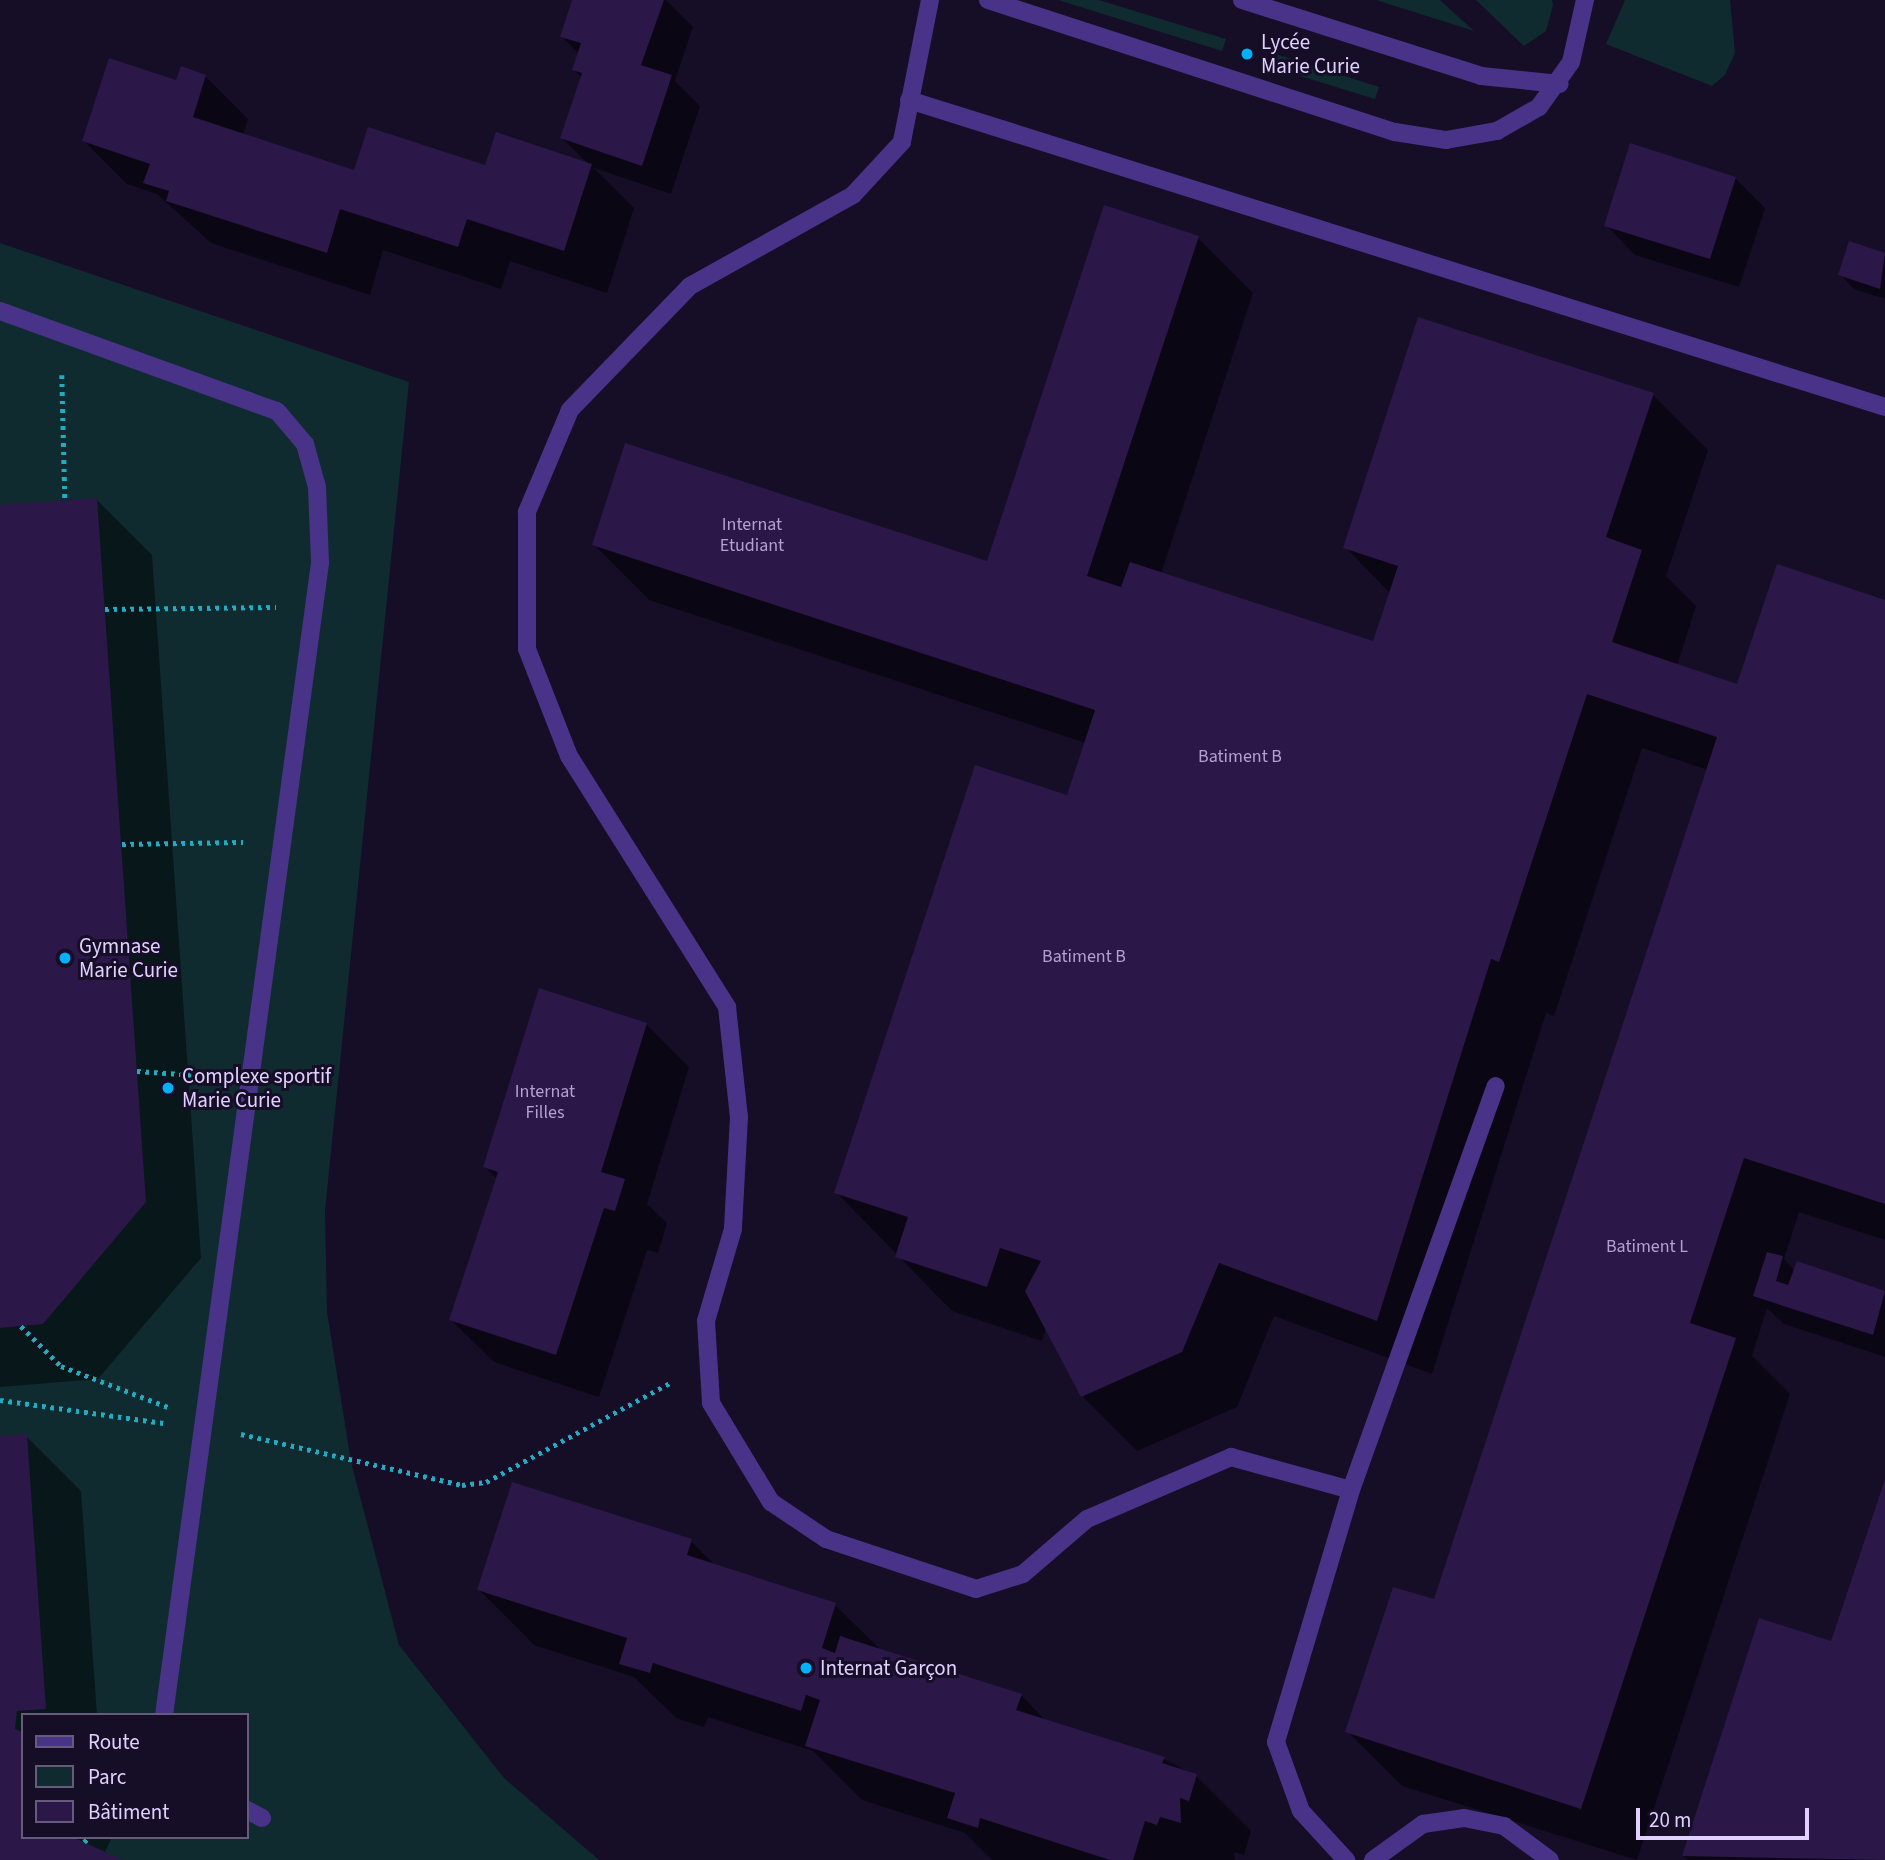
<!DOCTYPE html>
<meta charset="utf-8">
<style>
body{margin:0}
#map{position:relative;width:1885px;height:1860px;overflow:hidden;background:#160d26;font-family:"Source Sans 3",sans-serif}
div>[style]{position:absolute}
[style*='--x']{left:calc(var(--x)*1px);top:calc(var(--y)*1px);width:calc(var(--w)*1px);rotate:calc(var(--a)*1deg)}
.green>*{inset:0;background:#0f2b30}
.shadow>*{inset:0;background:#0007}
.building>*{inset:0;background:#2b1748}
.path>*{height:4.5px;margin-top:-2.25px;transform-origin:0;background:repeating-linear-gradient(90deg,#24abc1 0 3.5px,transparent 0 8.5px)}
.minor>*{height:18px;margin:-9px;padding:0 9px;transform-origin:9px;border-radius:9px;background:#483389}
.dots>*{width:19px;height:19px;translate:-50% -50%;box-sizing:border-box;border:4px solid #160d26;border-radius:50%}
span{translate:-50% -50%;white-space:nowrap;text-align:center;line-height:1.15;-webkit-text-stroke:6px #160d26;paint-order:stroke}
.number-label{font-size:18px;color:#b3a2d1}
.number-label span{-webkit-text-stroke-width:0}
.poi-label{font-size:21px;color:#e0d1ff}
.left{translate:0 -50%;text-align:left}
.legend{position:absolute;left:21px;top:1713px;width:228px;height:126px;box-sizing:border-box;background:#160d26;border:2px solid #675b7d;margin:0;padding:9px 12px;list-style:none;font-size:21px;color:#e0d1ff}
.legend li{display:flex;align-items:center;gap:14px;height:35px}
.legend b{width:35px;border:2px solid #675b7d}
.scale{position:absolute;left:1636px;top:1808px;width:173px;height:32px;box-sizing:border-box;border:4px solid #e0d1ff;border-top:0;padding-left:9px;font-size:21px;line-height:24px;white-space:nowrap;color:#e0d1ff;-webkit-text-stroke:5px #160d26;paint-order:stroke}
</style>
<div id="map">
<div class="green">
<div style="clip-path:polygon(1058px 0,1099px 0,1226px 39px,1222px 51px)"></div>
<div style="clip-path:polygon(1376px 0,1440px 0,1474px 31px)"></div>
<div style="clip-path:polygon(1476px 0,1552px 0,1553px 5px,1546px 31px,1524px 46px)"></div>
<div style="clip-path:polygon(1625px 0,1730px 0,1735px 53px,1725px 75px,1712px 86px,1606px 44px)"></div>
<div style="clip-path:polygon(1276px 54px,1379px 87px,1375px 99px,1271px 67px)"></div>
<div style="clip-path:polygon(evenodd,0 243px,409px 382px,325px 1211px,327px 1312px,351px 1462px,399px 1645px,504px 1778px,599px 1860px,0 1860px,0 243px,23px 1715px,247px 1715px,247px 1837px,23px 1837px,23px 1715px)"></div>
</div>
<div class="shadow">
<div style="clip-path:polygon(574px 0,666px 0,693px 27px,675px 81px,700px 106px,671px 194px,594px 168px,634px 208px,607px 293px,510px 261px,501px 289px,383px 250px,370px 295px,211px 243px,157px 194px,127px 184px,84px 141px,177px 82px,205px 76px,248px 119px,243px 136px,355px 173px,588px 164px,562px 138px,582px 78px,574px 70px,579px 54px,562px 37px)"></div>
<div style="clip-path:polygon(1735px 178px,1765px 208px,1739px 287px,1635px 255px,1606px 225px)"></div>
<div style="clip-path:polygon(1198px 238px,1253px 293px,1161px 574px,1374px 643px,1390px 593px,1345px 547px,1653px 395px,1708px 450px,1666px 576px,1696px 606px,1677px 666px,1738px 686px,1885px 602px,1885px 1240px,1799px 1212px,1784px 1259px,1795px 1271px,1798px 1263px,1885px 1293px,1885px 1357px,1784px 1324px,1767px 1308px,1752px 1356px,1790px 1394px,1637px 1860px,1402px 1786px,1347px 1731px,1435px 1601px,1708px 770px,1642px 748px,1554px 1016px,1546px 1013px,1432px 1374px,1274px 1316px,1237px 1407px,1137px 1451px,1082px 1396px,1046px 1328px,1042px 1341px,952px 1311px,836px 1192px,1068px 797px,1086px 743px,649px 600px,594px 545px,988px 563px)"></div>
<div style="clip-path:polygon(1850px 243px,1885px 254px,1885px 299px,1854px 289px,1840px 274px)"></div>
<div style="clip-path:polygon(97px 500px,152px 555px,201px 1258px,98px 1379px,0 1387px,0 507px)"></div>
<div style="clip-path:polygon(646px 1024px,689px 1067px,647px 1204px,667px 1223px,658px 1253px,647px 1250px,599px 1397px,494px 1362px,451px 1320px,497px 1179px,485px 1167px)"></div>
<div style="clip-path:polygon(26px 1436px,81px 1491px,97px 1715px,23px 1715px,23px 1837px,112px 1837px,104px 1854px,118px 1860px,0 1860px,0 1438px)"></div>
<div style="clip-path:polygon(1885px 1483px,1885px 1860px,1688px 1860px,1683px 1856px,1832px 1643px)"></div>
<div style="clip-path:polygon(691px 1541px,717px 1567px,835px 1605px,882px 1651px,1021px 1695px,1046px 1721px,1164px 1759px,1196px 1776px,1251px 1831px,1244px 1855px,1234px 1852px,1235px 1860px,992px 1860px,965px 1833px,862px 1800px,813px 1751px,708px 1717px,704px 1727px,676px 1718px,634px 1677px,534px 1645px,479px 1590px)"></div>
</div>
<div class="building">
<div style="clip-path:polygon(572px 0,664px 0,641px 65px,672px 75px,642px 166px,560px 138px,582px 73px,572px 70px,581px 43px,560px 37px)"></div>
<div style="clip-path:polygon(109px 58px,176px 80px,181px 66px,206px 75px,193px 117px,354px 170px,368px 127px,485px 165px,496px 132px,592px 164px,564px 251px,467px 219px,458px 247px,340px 209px,327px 253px,166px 201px,169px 191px,143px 183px,150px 164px,82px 141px)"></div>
<div style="clip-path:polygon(1630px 143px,1736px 177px,1710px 259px,1604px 226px)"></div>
<div style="clip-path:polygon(1104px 205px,1199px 236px,1087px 576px,1121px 587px,1130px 562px,1373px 641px,1398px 566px,1343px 548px,1418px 317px,1654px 393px,1606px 537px,1642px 550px,1612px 642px,1737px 684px,1777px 564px,1885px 600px,1885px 1204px,1744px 1158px,1690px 1323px,1736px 1338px,1581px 1809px,1345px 1732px,1393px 1587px,1434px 1599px,1717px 737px,1587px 694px,1499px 962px,1491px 959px,1377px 1321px,1219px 1263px,1182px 1352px,1081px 1397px,1025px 1291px,1041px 1261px,1000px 1248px,987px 1287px,895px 1257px,908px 1217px,834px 1193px,975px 765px,1067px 795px,1095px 710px,592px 545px,625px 443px,987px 561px)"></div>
<div style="clip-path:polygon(1849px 241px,1885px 253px,1880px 289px,1838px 275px)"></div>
<div style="clip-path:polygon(97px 498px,146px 1202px,43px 1324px,0 1328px,0 505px)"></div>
<div style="clip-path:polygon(539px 988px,647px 1023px,601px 1172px,625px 1179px,615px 1211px,604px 1208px,556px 1355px,449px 1320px,498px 1172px,483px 1167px)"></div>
<div style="clip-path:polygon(1767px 1252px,1783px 1256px,1776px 1281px,1788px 1285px,1797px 1261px,1885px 1291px,1873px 1335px,1753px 1296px)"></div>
<div style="clip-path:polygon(27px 1434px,46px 1709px,17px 1711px,15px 1729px,23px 1732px,23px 1837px,72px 1837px,123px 1860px,0 1860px,0 1436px)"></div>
<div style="clip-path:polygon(1885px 1479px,1885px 1860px,1682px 1856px,1759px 1618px,1831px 1641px)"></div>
<div style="clip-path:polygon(512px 1482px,692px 1539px,687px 1555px,836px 1603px,822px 1648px,835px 1653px,840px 1636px,1022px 1694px,1016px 1710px,1165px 1757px,1162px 1763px,1197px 1774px,1189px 1801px,1180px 1798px,1181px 1823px,1160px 1817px,1157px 1825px,1145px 1821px,1133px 1860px,1110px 1860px,980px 1818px,978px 1828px,947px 1818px,955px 1793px,805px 1746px,820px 1700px,806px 1695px,801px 1711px,653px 1663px,650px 1673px,619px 1664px,627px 1638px,477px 1590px)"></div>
</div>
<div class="path">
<div style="--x:62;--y:375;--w:125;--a:88.6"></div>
<div style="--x:105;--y:609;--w:171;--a:-0.7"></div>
<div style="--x:122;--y:844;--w:121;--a:-0.9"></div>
<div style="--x:137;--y:1071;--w:73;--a:3.9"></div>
<div style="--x:21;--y:1326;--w:57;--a:45"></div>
<div style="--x:61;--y:1366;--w:115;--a:21"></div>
<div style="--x:0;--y:1400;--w:165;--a:8"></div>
<div style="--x:241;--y:1434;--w:227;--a:13"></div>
<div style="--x:462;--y:1485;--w:24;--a:-7"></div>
<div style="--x:486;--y:1482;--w:209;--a:-28.3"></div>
<div style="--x:84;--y:1842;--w:7;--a:-45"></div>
</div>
<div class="minor">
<div style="--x:930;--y:0;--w:145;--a:101.2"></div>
<div style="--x:902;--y:142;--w:72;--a:132.8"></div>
<div style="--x:853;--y:195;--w:187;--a:150.8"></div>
<div style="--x:690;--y:286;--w:173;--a:134.1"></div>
<div style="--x:570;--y:410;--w:111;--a:112.9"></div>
<div style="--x:527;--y:512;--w:137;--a:90"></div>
<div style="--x:527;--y:649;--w:115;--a:68.6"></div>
<div style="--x:569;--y:756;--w:297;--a:57.8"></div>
<div style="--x:727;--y:1007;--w:111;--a:83.8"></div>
<div style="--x:739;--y:1117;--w:112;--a:93.1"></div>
<div style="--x:733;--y:1229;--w:96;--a:106.4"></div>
<div style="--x:706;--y:1321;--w:82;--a:86.5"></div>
<div style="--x:711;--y:1403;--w:116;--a:58.8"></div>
<div style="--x:771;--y:1502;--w:66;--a:33.9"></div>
<div style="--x:826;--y:1539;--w:158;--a:18.4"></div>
<div style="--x:976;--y:1589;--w:49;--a:-17.7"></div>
<div style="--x:1023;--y:1574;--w:84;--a:-40.7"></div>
<div style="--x:1087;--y:1519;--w:157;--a:-23.3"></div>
<div style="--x:1231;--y:1457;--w:124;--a:15.4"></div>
<div style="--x:1351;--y:1490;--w:263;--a:106.6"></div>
<div style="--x:1276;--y:1742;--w:73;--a:70.1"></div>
<div style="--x:1301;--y:1811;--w:67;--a:47.4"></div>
<div style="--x:988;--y:0;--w:428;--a:18"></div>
<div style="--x:1395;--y:132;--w:52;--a:8.9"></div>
<div style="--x:1446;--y:140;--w:52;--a:-10"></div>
<div style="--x:1497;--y:131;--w:48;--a:-29.7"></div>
<div style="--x:1539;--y:107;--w:55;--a:-54.6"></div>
<div style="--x:1571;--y:62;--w:64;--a:-77.3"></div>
<div style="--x:1242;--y:0;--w:251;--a:17.6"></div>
<div style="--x:1481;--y:76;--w:79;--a:5.8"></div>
<div style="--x:909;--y:100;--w:1023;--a:17.46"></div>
<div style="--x:0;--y:311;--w:294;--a:19.9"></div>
<div style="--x:277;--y:411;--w:43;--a:49.7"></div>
<div style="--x:305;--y:444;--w:45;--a:74.4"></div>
<div style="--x:317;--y:487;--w:76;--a:87.7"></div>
<div style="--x:320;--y:563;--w:1163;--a:97.71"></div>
<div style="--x:1351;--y:1490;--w:429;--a:-70.3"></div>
<div style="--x:247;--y:1810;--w:17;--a:28"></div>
<div style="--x:1373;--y:1860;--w:62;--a:-35.8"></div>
<div style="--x:1423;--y:1824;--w:41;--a:-8.3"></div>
<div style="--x:1464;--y:1818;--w:41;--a:11.3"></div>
<div style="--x:1504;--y:1826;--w:57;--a:36.5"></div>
</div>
<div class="dots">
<div style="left:1247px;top:54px;background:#00b1fc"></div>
<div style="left:65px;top:958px;background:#00b1fc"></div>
<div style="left:168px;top:1088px;background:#00b1fc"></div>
<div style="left:806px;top:1668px;background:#00b1fc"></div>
</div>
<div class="number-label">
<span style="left:752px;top:536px">Internat<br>Etudiant</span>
<span style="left:1240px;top:757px">Batiment B</span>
<span style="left:1084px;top:957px">Batiment B</span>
<span style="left:545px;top:1103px">Internat<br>Filles</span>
<span style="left:1647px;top:1247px">Batiment L</span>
</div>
<div class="poi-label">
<span class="left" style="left:1261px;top:54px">Lycée<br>Marie Curie</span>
<span class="left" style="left:79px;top:958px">Gymnase<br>Marie Curie</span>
<span class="left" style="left:182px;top:1088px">Complexe sportif<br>Marie Curie</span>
<span class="left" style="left:820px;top:1668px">Internat Garçon</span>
</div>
<ul class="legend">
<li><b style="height:9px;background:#483389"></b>Route</li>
<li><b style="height:19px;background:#0f2b30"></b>Parc</li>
<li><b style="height:19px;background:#2b1748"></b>Bâtiment</li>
</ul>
<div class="scale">20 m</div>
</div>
